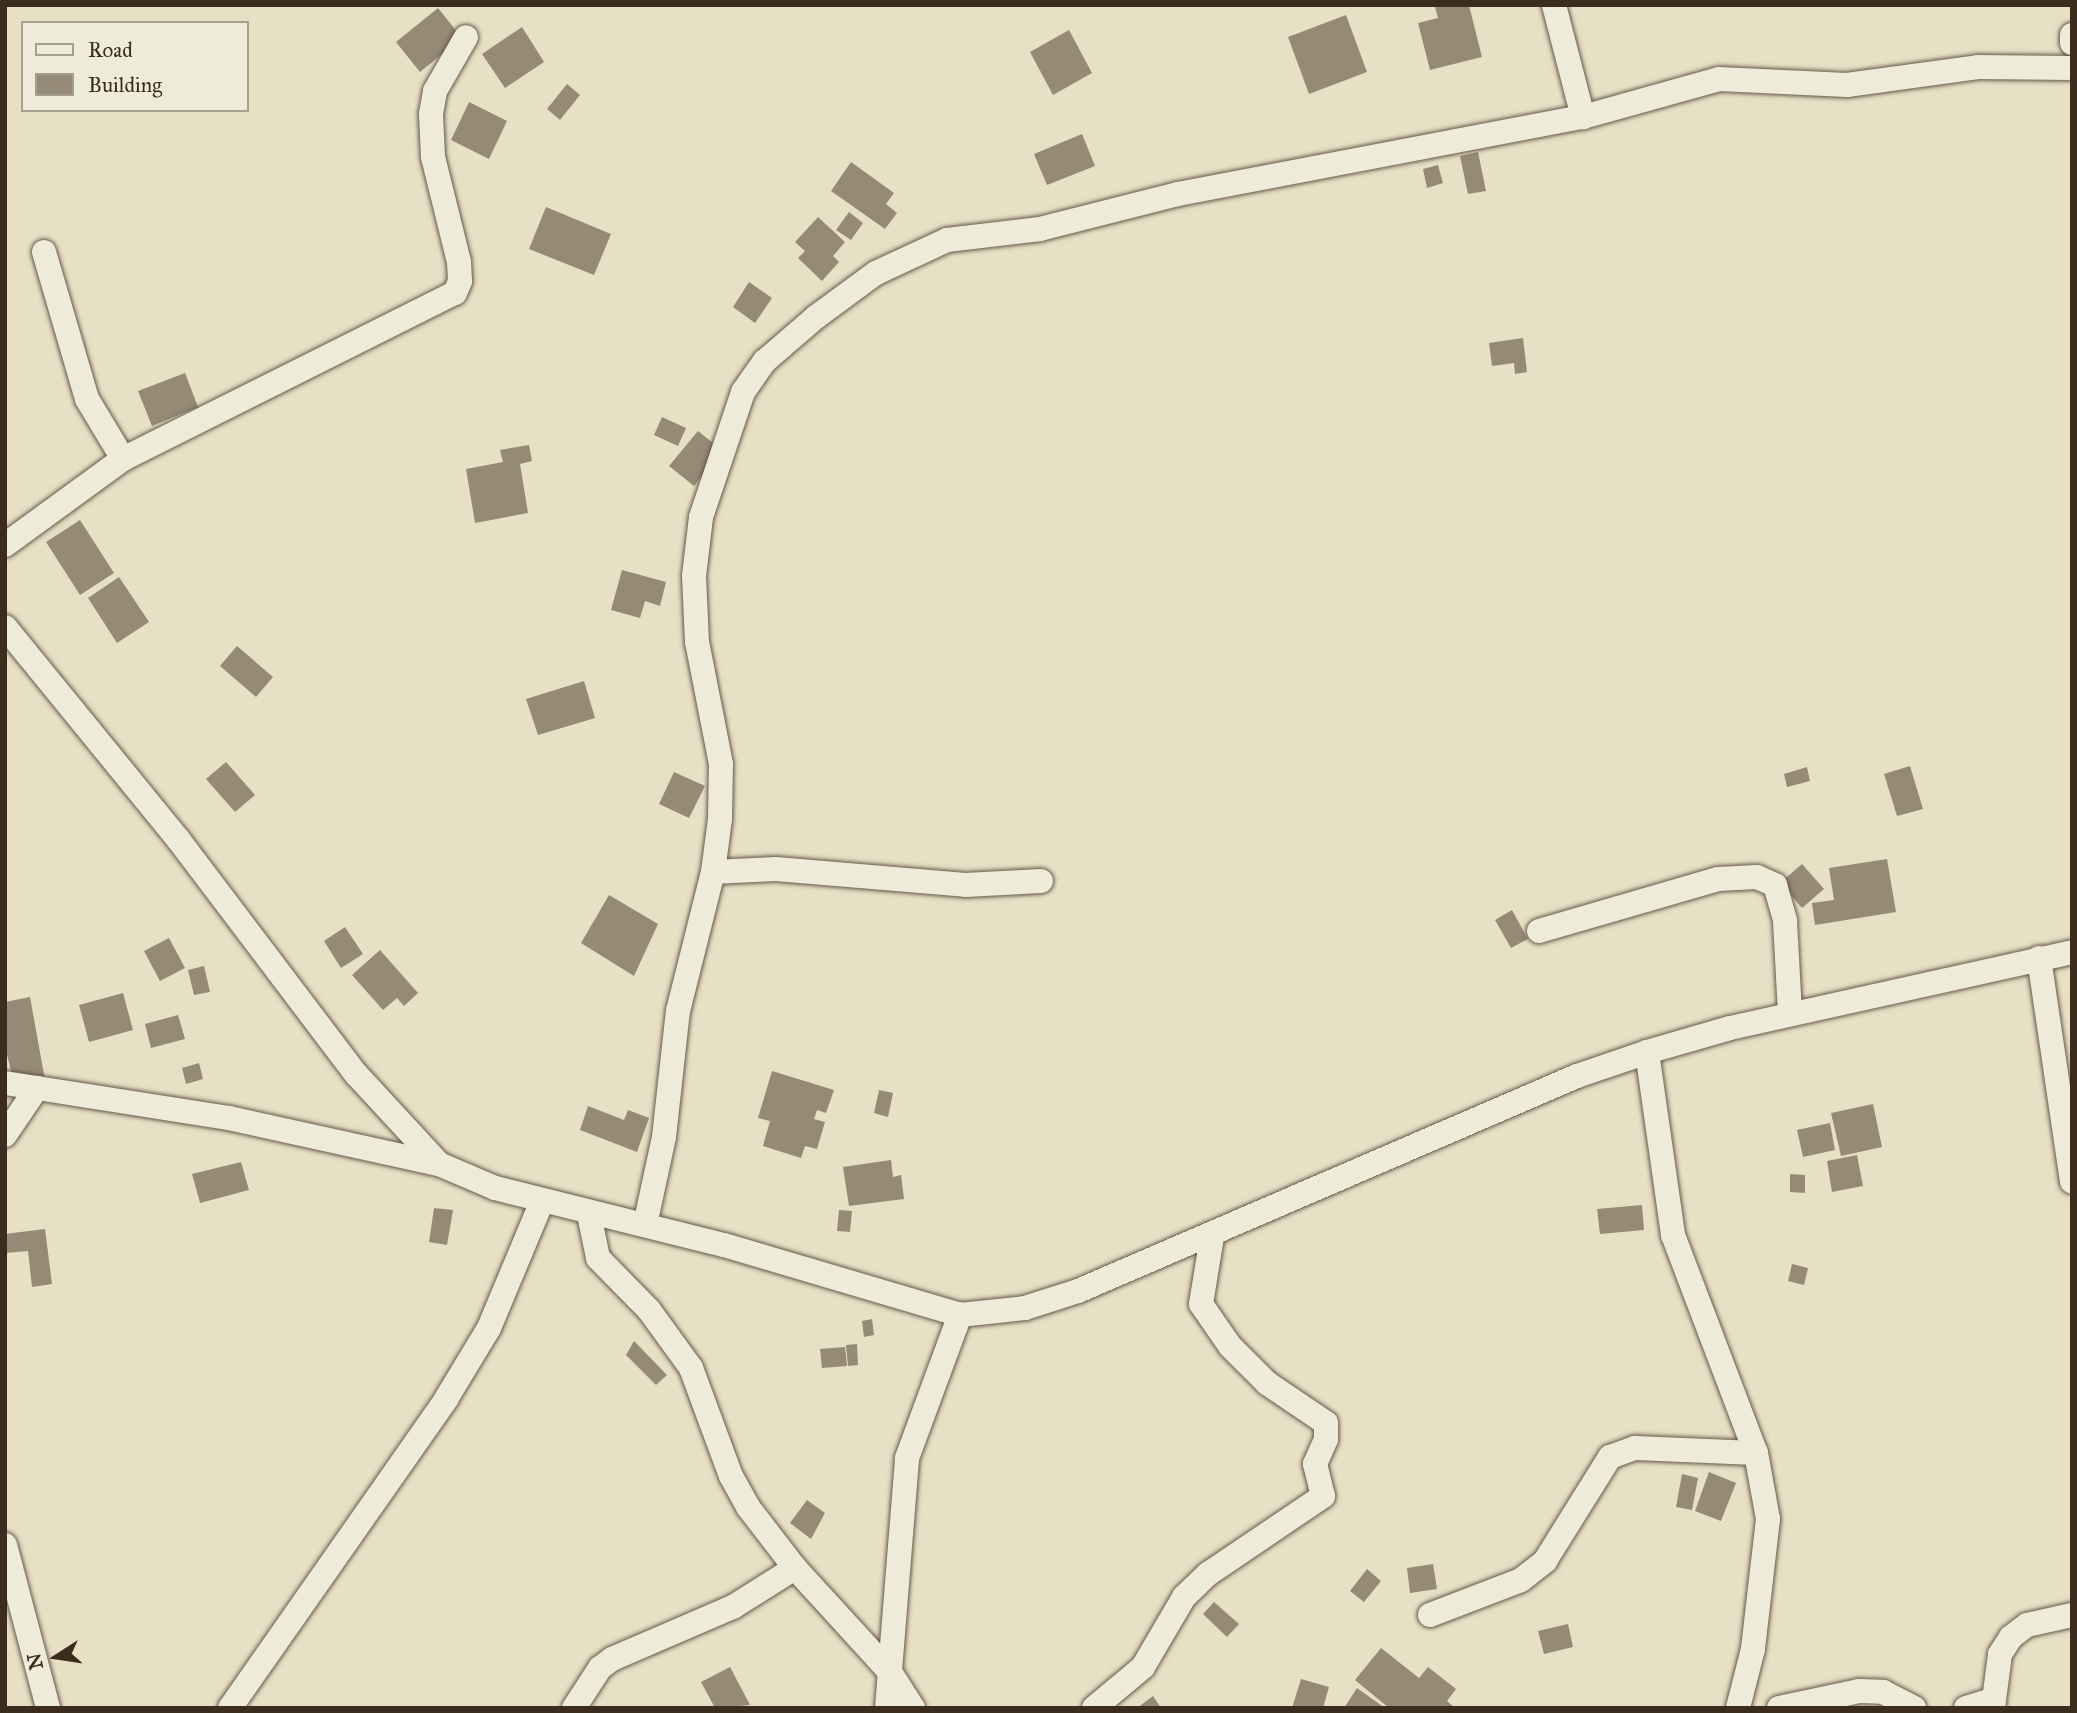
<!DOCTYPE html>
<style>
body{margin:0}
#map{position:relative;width:2077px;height:1713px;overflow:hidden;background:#e7e0c5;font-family:"IM FELL Great Primer",serif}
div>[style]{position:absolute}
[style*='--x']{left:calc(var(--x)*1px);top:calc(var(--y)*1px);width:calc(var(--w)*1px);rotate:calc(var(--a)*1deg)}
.building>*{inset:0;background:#948a75}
.roads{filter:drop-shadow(0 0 2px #665948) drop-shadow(0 0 2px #665948)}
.minor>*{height:24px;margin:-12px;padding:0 12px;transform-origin:12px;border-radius:12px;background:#efebd9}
span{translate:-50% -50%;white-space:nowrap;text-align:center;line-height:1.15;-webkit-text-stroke:7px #efebd9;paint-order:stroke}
.frame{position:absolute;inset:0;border:7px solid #3b2c1e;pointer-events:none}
.legend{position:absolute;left:21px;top:21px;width:228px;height:91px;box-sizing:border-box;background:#efebd9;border:2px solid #a79f8e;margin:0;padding:9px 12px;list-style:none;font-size:21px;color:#3b2c1e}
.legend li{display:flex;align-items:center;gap:14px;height:35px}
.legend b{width:35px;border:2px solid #a79f8e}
.north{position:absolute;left:21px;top:1622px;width:70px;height:70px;-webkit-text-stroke:5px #efebd9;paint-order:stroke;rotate:258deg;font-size:19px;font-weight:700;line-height:28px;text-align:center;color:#3b2c1e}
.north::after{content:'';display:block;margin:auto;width:24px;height:32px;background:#3b2c1e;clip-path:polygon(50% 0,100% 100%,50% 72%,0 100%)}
</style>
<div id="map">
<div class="building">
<div style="clip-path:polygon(1469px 5px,1482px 57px,1430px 70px,1418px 23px,1438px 18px,1435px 7px)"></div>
<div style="clip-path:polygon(438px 8px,462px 38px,420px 72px,396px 42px)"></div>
<div style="clip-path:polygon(1346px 15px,1367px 72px,1309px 94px,1288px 37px)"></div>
<div style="clip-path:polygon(522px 27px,544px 62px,505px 88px,482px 54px)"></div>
<div style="clip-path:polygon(1069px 30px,1092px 73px,1053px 95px,1030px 52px)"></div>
<div style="clip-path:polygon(567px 84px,580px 95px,560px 120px,547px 109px)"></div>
<div style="clip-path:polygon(469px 102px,507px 121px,489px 159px,451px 140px)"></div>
<div style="clip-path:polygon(1082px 134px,1095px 166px,1047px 185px,1034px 154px)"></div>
<div style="clip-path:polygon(1478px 152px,1486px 191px,1468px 194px,1460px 156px)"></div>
<div style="clip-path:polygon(851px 162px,894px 193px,886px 204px,897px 213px,885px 229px,831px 191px)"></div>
<div style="clip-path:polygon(1438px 165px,1443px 183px,1427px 188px,1423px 169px)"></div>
<div style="clip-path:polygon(546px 207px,611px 234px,594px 275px,529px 249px)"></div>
<div style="clip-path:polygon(849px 212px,863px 223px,851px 240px,836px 230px)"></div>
<div style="clip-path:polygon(818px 217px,845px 242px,833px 256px,839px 262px,822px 281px,798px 258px,805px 251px,795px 242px)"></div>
<div style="clip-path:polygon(749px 282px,772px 298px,755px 323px,733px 307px)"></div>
<div style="clip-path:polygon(1523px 338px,1527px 372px,1515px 374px,1514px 363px,1492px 366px,1489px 343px)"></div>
<div style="clip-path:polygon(185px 373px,198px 407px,152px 426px,138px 391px)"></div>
<div style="clip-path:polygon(662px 417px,686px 428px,678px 446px,654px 435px)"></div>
<div style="clip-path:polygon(698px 431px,723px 451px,694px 486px,669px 466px)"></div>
<div style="clip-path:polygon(529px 445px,532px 461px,520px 464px,528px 513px,475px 523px,466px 469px,503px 462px,500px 450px)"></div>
<div style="clip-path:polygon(80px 520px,114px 573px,80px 595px,46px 542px)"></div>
<div style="clip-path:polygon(622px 570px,666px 582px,660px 606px,645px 601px,640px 618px,611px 610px)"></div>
<div style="clip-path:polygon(119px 577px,149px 622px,117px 643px,88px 598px)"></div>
<div style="clip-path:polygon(237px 646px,273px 677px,256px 697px,220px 666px)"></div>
<div style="clip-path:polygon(584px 681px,595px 718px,538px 735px,526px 699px)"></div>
<div style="clip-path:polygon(226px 762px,255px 795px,235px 812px,206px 779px)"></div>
<div style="clip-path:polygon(1910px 766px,1923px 809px,1897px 816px,1884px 774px)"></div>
<div style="clip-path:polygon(1807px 767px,1810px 781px,1787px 787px,1784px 774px)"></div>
<div style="clip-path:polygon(674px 772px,705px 786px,689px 818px,659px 804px)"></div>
<div style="clip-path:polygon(1887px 859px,1896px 912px,1815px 925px,1812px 903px,1834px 900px,1829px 868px)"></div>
<div style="clip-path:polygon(1802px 864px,1824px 889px,1802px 908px,1780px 883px)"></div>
<div style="clip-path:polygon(609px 895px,658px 924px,634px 976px,581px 943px)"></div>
<div style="clip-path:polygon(1512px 910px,1528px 939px,1511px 948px,1495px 920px)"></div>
<div style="clip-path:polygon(345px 927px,363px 954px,341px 968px,324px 941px)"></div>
<div style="clip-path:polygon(169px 938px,185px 968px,160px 981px,144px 951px)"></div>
<div style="clip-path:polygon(380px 950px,418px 993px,404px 1006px,397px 998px,383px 1010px,352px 975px)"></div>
<div style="clip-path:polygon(204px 966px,210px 992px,194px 995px,188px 970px)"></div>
<div style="clip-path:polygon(123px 993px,133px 1030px,89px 1042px,79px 1005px)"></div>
<div style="clip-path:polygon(30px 997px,45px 1080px,15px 1086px,5px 1047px,5px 1002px)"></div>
<div style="clip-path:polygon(178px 1015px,185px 1039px,151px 1048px,145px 1024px)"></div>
<div style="clip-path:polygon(199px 1063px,203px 1079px,186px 1084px,182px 1068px)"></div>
<div style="clip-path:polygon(772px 1071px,834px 1090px,826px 1113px,817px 1110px,814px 1119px,825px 1122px,817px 1149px,805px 1146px,801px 1158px,763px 1146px,770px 1121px,758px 1118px)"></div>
<div style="clip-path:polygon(879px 1090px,893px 1093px,888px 1117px,874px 1113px)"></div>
<div style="clip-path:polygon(1873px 1104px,1882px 1147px,1841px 1156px,1831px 1113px)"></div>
<div style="clip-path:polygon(588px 1106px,624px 1120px,628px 1110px,649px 1118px,637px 1152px,580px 1130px)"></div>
<div style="clip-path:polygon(1830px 1123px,1835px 1150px,1803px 1157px,1797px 1130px)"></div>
<div style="clip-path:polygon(1857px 1155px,1863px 1186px,1832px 1192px,1827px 1161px)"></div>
<div style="clip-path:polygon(891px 1160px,893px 1177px,901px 1175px,904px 1199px,849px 1206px,843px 1167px)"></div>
<div style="clip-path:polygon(241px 1162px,249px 1190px,200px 1203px,192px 1174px)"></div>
<div style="clip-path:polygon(1790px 1174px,1805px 1175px,1805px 1193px,1790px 1192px)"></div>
<div style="clip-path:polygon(1642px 1205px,1644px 1230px,1600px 1234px,1597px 1209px)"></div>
<div style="clip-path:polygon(434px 1208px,453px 1210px,447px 1245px,429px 1242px)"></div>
<div style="clip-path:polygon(839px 1210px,852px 1211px,850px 1232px,837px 1231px)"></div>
<div style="clip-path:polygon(45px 1229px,52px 1284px,32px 1287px,28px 1251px,5px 1253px,5px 1234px)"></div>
<div style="clip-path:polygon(1792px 1264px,1808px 1268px,1804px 1285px,1788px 1281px)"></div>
<div style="clip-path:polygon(872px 1319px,874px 1335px,864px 1337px,862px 1321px)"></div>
<div style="clip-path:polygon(634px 1341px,667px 1375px,656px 1385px,626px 1355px)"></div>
<div style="clip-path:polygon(857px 1344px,858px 1365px,848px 1366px,846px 1345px)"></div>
<div style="clip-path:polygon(845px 1347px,847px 1366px,822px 1368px,820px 1349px)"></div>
<div style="clip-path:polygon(1709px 1472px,1736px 1483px,1721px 1521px,1695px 1511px)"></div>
<div style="clip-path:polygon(1682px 1474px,1698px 1478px,1692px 1510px,1676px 1507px)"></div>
<div style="clip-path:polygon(807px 1500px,825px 1513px,811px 1539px,790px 1523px)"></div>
<div style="clip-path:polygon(1433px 1564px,1437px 1589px,1410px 1593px,1407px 1568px)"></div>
<div style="clip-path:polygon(1367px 1569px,1381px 1581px,1364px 1602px,1350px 1591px)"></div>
<div style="clip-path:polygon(1214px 1602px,1239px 1624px,1227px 1637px,1203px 1614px)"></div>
<div style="clip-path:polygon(1568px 1624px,1573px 1647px,1544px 1654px,1538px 1631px)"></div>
<div style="clip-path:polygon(1381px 1648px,1419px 1678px,1428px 1667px,1456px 1689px,1447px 1701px,1455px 1708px,1389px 1708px,1355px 1680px)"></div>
<div style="clip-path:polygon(730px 1667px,750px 1705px,715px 1708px,701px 1682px)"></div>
<div style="clip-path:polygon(1301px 1679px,1329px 1687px,1323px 1708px,1292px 1708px)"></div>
<div style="clip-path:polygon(1357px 1688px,1385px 1708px,1344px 1708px)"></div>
<div style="clip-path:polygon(1153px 1696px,1161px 1708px,1137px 1708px)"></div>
</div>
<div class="roads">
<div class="minor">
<div style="--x:1554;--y:5;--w:116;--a:75.5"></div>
<div style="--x:2072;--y:35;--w:8;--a:90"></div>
<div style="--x:44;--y:252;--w:153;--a:73.7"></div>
<div style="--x:87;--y:399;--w:70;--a:59"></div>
<div style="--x:5;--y:545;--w:146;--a:-36.1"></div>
<div style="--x:123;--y:459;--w:371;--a:-26.6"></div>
<div style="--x:455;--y:293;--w:13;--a:-67"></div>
<div style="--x:460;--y:281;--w:19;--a:-93"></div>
<div style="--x:459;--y:262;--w:108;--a:-103.9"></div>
<div style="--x:433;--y:157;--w:43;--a:-92.7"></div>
<div style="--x:431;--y:114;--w:23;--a:-80"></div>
<div style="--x:435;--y:91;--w:62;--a:-60.1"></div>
<div style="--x:5;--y:627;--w:274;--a:50.8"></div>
<div style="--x:178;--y:839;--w:295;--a:52.9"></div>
<div style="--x:356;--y:1074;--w:122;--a:47.3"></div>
<div style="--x:439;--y:1164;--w:61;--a:23.2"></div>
<div style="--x:495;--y:1188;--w:236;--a:14"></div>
<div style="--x:724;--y:1245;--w:246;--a:16.5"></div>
<div style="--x:960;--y:1315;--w:65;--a:-6.1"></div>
<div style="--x:1025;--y:1308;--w:56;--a:-17.8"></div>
<div style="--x:1078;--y:1291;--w:543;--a:-23.31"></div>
<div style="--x:1577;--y:1076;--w:74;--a:-18.9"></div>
<div style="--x:1647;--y:1052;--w:86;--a:-16.1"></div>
<div style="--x:1730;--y:1028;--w:350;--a:-12.5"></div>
<div style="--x:713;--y:872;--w:63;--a:-2.7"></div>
<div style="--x:776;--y:869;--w:190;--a:4.8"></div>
<div style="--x:965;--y:885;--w:76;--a:-3"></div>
<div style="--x:1539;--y:931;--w:186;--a:-16.2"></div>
<div style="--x:1718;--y:879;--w:39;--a:-3"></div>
<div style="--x:1757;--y:877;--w:20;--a:24"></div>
<div style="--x:1775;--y:885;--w:37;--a:74"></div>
<div style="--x:1785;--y:921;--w:93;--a:86.9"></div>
<div style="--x:2039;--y:958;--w:226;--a:81.6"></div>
<div style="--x:1647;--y:1052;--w:185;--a:81.9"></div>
<div style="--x:1673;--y:1235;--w:233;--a:69.2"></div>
<div style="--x:1756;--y:1453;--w:67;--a:79.7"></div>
<div style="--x:1768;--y:1519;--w:131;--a:96.6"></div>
<div style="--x:1753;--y:1649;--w:61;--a:104.3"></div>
<div style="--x:5;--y:1083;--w:227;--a:8.9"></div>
<div style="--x:229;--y:1118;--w:215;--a:12.4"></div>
<div style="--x:5;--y:1135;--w:57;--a:-55.8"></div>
<div style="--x:589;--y:1214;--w:45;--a:78.4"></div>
<div style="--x:598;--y:1258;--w:73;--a:45.6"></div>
<div style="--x:649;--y:1310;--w:72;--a:54.1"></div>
<div style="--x:691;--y:1368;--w:115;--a:69.7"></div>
<div style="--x:731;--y:1476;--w:35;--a:61"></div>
<div style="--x:748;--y:1507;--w:77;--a:52.4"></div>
<div style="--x:795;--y:1568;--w:141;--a:47.6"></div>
<div style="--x:890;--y:1672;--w:43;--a:57.4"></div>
<div style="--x:645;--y:1225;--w:90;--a:-77.8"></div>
<div style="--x:664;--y:1137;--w:127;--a:-83.7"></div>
<div style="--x:678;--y:1011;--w:143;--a:-75.9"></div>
<div style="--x:713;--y:872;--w:53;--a:-82.5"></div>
<div style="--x:720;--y:819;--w:55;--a:-89"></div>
<div style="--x:721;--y:764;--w:124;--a:-101.1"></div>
<div style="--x:697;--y:642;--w:66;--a:-92.6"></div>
<div style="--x:694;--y:576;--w:59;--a:-83.2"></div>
<div style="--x:701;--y:517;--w:132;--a:-71.4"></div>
<div style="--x:743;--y:392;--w:38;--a:-55"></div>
<div style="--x:765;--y:361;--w:67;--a:-40.8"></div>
<div style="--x:816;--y:317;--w:74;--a:-36.3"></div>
<div style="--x:876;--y:273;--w:78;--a:-24.9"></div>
<div style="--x:947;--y:240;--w:94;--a:-6.7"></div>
<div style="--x:1040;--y:229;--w:142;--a:-14.2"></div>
<div style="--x:1178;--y:194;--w:412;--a:-10.8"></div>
<div style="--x:1583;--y:117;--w:141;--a:-15.6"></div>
<div style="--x:1719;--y:79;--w:128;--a:2.7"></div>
<div style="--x:1847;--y:85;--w:132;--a:-7.8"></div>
<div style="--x:1978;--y:67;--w:94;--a:0.6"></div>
<div style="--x:5;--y:1545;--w:169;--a:75.2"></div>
<div style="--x:1430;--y:1615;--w:97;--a:-21"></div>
<div style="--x:1521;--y:1580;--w:31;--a:-38"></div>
<div style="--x:1545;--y:1561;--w:123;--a:-58"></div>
<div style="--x:1610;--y:1457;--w:27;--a:-20"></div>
<div style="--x:1635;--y:1448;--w:121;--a:2.4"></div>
<div style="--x:230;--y:1708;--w:377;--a:-55"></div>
<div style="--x:446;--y:1399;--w:83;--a:-58.8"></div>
<div style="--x:489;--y:1328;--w:138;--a:-67.3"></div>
<div style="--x:574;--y:1708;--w:48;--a:-57"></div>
<div style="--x:600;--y:1668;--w:15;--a:-37"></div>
<div style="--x:612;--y:1659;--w:132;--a:-23.3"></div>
<div style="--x:733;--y:1607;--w:73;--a:-32.2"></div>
<div style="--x:887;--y:1708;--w:251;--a:-85.4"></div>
<div style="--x:907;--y:1458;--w:153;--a:-69.7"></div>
<div style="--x:1094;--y:1708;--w:64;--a:-39.9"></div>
<div style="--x:1143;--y:1667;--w:81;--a:-59.6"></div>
<div style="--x:1184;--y:1597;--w:33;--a:-44"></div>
<div style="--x:1208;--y:1574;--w:139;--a:-34.1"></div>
<div style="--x:1323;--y:1496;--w:33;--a:-104"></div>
<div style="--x:1315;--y:1464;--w:27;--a:-66"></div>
<div style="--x:1326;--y:1439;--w:16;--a:-90"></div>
<div style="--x:1326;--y:1423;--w:71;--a:-145.9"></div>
<div style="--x:1267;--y:1383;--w:52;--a:-135"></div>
<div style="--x:1230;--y:1346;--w:51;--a:-124.6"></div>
<div style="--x:1201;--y:1304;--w:68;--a:-80.7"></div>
<div style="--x:1779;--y:1708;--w:82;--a:-12"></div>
<div style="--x:1859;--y:1691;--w:24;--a:2"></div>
<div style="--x:1883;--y:1692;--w:35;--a:27"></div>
<div style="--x:1966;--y:1708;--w:28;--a:-17"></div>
<div style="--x:1993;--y:1708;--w:54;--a:-82.6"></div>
<div style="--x:2000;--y:1654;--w:20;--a:-57"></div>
<div style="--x:2011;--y:1637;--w:20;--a:-37"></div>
<div style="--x:2027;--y:1625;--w:46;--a:-12.5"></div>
</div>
</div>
<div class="frame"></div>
<ul class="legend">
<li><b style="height:9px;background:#efebd9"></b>Road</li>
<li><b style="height:19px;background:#948a75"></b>Building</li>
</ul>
<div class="north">N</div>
</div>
